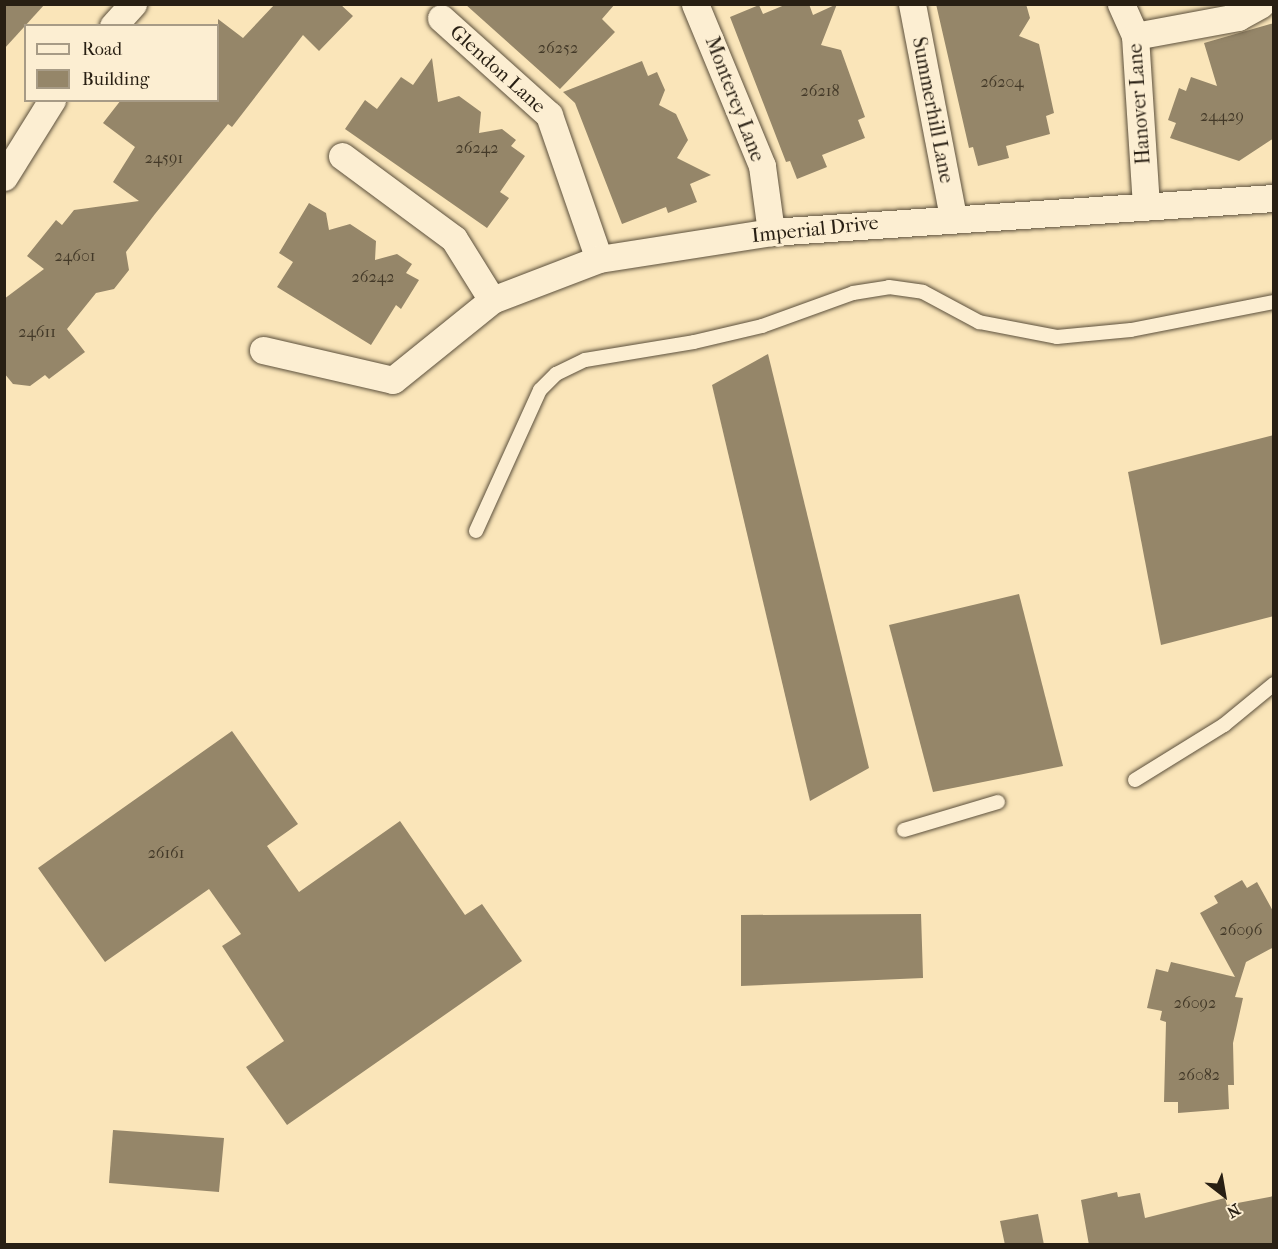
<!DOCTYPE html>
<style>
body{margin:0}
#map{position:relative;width:1278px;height:1249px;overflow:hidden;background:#fae5b9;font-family:"IM FELL French Canon",serif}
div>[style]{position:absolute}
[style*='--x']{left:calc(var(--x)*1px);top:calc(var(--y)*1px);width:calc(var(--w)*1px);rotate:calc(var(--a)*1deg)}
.building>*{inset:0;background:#958669}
.roads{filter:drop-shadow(0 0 2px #5c503c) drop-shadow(0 0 2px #5c503c)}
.service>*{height:14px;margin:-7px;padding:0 7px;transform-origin:7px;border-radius:7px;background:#fceed2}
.minor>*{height:27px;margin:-13.5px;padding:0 13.5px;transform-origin:13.5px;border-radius:13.5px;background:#fceed2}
span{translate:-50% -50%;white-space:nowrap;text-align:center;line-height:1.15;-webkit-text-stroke:6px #fceed2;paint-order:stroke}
.number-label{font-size:16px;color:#433928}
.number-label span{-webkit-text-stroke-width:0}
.street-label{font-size:20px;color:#281f13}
.frame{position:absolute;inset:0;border:6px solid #281f13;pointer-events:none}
.legend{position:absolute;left:24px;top:24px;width:195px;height:78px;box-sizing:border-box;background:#fceed2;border:2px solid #a79b86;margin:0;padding:8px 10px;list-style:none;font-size:18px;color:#281f13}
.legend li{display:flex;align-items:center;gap:12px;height:30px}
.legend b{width:30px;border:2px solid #a79b86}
.north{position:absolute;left:1194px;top:1165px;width:60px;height:60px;-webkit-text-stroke:4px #fceed2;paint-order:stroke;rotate:149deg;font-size:16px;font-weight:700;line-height:24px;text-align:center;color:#281f13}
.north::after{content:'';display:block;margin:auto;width:21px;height:27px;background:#281f13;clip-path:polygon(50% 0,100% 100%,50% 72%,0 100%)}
</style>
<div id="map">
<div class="building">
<div style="clip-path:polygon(4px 4px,45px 4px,4px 49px)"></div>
<div style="clip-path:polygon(275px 4px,340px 4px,353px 16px,319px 51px,303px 35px,232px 127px,228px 124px,155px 214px,126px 252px,129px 270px,114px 289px,96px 293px,67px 329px,85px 352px,49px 379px,45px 375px,30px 386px,13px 384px,4px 373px,4px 299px,44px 269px,27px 256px,56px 220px,62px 225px,74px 210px,139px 201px,113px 182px,135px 147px,103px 123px,121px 100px,218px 100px,218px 19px,243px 38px)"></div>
<div style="clip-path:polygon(465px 4px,615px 4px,602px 19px,615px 32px,560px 89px)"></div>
<div style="clip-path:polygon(787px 4px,809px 4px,813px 15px,837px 4px,821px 45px,841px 50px,865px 117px,858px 120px,865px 138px,822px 155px,827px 167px,797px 179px,790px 161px,786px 162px,730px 17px,759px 5px,763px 14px)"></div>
<div style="clip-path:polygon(936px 4px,1026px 4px,1030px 18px,1019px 36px,1039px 44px,1054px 113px,1046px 116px,1050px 134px,1006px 146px,1009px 158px,978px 166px,973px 147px,969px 148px)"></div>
<div style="clip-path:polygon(1274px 23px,1274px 138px,1239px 161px,1170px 138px,1176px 123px,1168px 120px,1179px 88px,1186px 91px,1191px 77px,1217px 86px,1204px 43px)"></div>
<div style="clip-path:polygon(432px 58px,438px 102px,459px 96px,481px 112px,479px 133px,502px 129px,516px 140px,511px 146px,525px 156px,500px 192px,509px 198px,487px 228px,345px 129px,365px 100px,377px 109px,401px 77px,413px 85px)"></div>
<div style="clip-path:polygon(642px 61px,648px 76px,657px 72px,665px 90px,659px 105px,676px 114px,688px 140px,677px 158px,711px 175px,690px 184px,697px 202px,668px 213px,666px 207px,622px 224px,575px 103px,563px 92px)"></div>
<div style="clip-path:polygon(309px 203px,326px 213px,329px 230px,350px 224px,376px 241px,375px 260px,397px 254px,412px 264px,406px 273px,419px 280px,401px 309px,396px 305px,371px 345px,277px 287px,293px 262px,279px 253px)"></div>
<div style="clip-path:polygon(768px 354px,869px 768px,810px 801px,712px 385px)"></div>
<div style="clip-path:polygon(1274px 435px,1274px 616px,1161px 645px,1128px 472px)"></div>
<div style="clip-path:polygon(1019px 594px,1063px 766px,933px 792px,889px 625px)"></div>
<div style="clip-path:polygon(232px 731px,298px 824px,267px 846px,299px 892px,400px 821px,465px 915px,482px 904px,522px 961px,287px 1125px,246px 1067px,284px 1041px,222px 946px,241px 934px,209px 889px,105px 962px,38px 868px)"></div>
<div style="clip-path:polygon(1242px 880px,1247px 888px,1257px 882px,1274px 913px,1274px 947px,1246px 962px,1235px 997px,1243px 998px,1233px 1043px,1234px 1085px,1228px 1085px,1229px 1109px,1178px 1113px,1178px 1102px,1164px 1102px,1166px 1022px,1160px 1020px,1162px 1011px,1147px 1008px,1156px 969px,1168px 972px,1171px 962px,1235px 977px,1200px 913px,1218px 903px,1214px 896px)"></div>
<div style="clip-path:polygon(921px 914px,923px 978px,741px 986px,741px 915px)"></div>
<div style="clip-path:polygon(113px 1130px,224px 1138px,219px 1192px,109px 1183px)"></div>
<div style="clip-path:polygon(1117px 1192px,1118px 1197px,1140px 1193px,1145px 1218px,1225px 1198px,1227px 1205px,1274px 1196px,1274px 1245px,1089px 1245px,1081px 1200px)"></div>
<div style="clip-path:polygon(1038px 1214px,1044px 1245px,1005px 1245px,1000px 1221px)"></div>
</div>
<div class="roads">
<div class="service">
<div style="--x:476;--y:531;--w:155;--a:-65.6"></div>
<div style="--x:540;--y:390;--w:23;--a:-45"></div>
<div style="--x:556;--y:374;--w:32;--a:-26"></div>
<div style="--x:585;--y:360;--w:110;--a:-9.4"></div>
<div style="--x:694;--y:342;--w:70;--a:-13.2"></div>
<div style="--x:762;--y:326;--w:97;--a:-19.9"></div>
<div style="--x:853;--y:293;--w:36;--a:-9"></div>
<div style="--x:889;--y:287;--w:34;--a:8"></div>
<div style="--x:923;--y:292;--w:64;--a:28.2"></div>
<div style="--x:979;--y:322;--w:79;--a:10.9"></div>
<div style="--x:1057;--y:337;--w:74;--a:-5.4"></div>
<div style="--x:1131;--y:330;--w:146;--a:-11.1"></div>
<div style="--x:1135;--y:780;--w:105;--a:-31.7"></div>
<div style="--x:1224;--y:725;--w:65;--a:-39.4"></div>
<div style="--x:904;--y:830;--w:98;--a:-16.6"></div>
</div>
<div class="minor">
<div style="--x:695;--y:4;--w:175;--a:67.5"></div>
<div style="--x:762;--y:166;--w:67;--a:82.2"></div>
<div style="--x:912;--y:4;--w:217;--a:79.1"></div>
<div style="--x:1121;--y:4;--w:35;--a:66"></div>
<div style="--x:1135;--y:36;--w:171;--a:86.3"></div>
<div style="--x:441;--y:18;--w:145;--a:41.9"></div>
<div style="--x:549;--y:115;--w:152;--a:70.9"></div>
<div style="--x:113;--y:26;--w:30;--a:-48"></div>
<div style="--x:1135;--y:36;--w:105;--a:-10.5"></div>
<div style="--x:1238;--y:17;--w:26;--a:-29"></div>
<div style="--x:342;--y:156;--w:139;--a:36.5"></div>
<div style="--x:454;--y:239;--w:72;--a:58.1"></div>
<div style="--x:4;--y:177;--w:91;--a:-58.1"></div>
<div style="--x:263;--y:350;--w:133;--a:13"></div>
<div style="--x:393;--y:380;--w:127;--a:-38.9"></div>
<div style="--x:492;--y:300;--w:115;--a:-21"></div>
<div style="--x:599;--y:259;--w:174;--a:-8.9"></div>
<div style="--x:771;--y:232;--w:504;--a:-3.87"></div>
</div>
</div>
<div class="number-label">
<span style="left:558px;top:48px">26252</span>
<span style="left:1002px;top:82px">26204</span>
<span style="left:820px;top:91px">26218</span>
<span style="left:1222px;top:116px">24429</span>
<span style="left:477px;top:148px">26242</span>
<span style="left:164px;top:158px">24591</span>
<span style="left:75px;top:256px">24601</span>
<span style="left:373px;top:277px">26242</span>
<span style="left:37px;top:332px">24611</span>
<span style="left:166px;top:853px">26161</span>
<span style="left:1241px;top:930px">26096</span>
<span style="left:1195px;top:1003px">26092</span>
<span style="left:1199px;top:1075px">26082</span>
</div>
<div class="street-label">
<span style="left:498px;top:69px;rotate:42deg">Glendon Lane</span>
<span style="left:735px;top:99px;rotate:69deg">Monterey Lane</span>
<span style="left:1139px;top:104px;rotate:-94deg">Hanover Lane</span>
<span style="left:933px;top:110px;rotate:79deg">Summerhill Lane</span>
<span style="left:815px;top:229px;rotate:-6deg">Imperial Drive</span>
</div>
<div class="frame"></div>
<ul class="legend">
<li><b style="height:8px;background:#fceed2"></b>Road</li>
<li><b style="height:16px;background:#958669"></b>Building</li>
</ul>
<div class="north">N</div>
</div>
